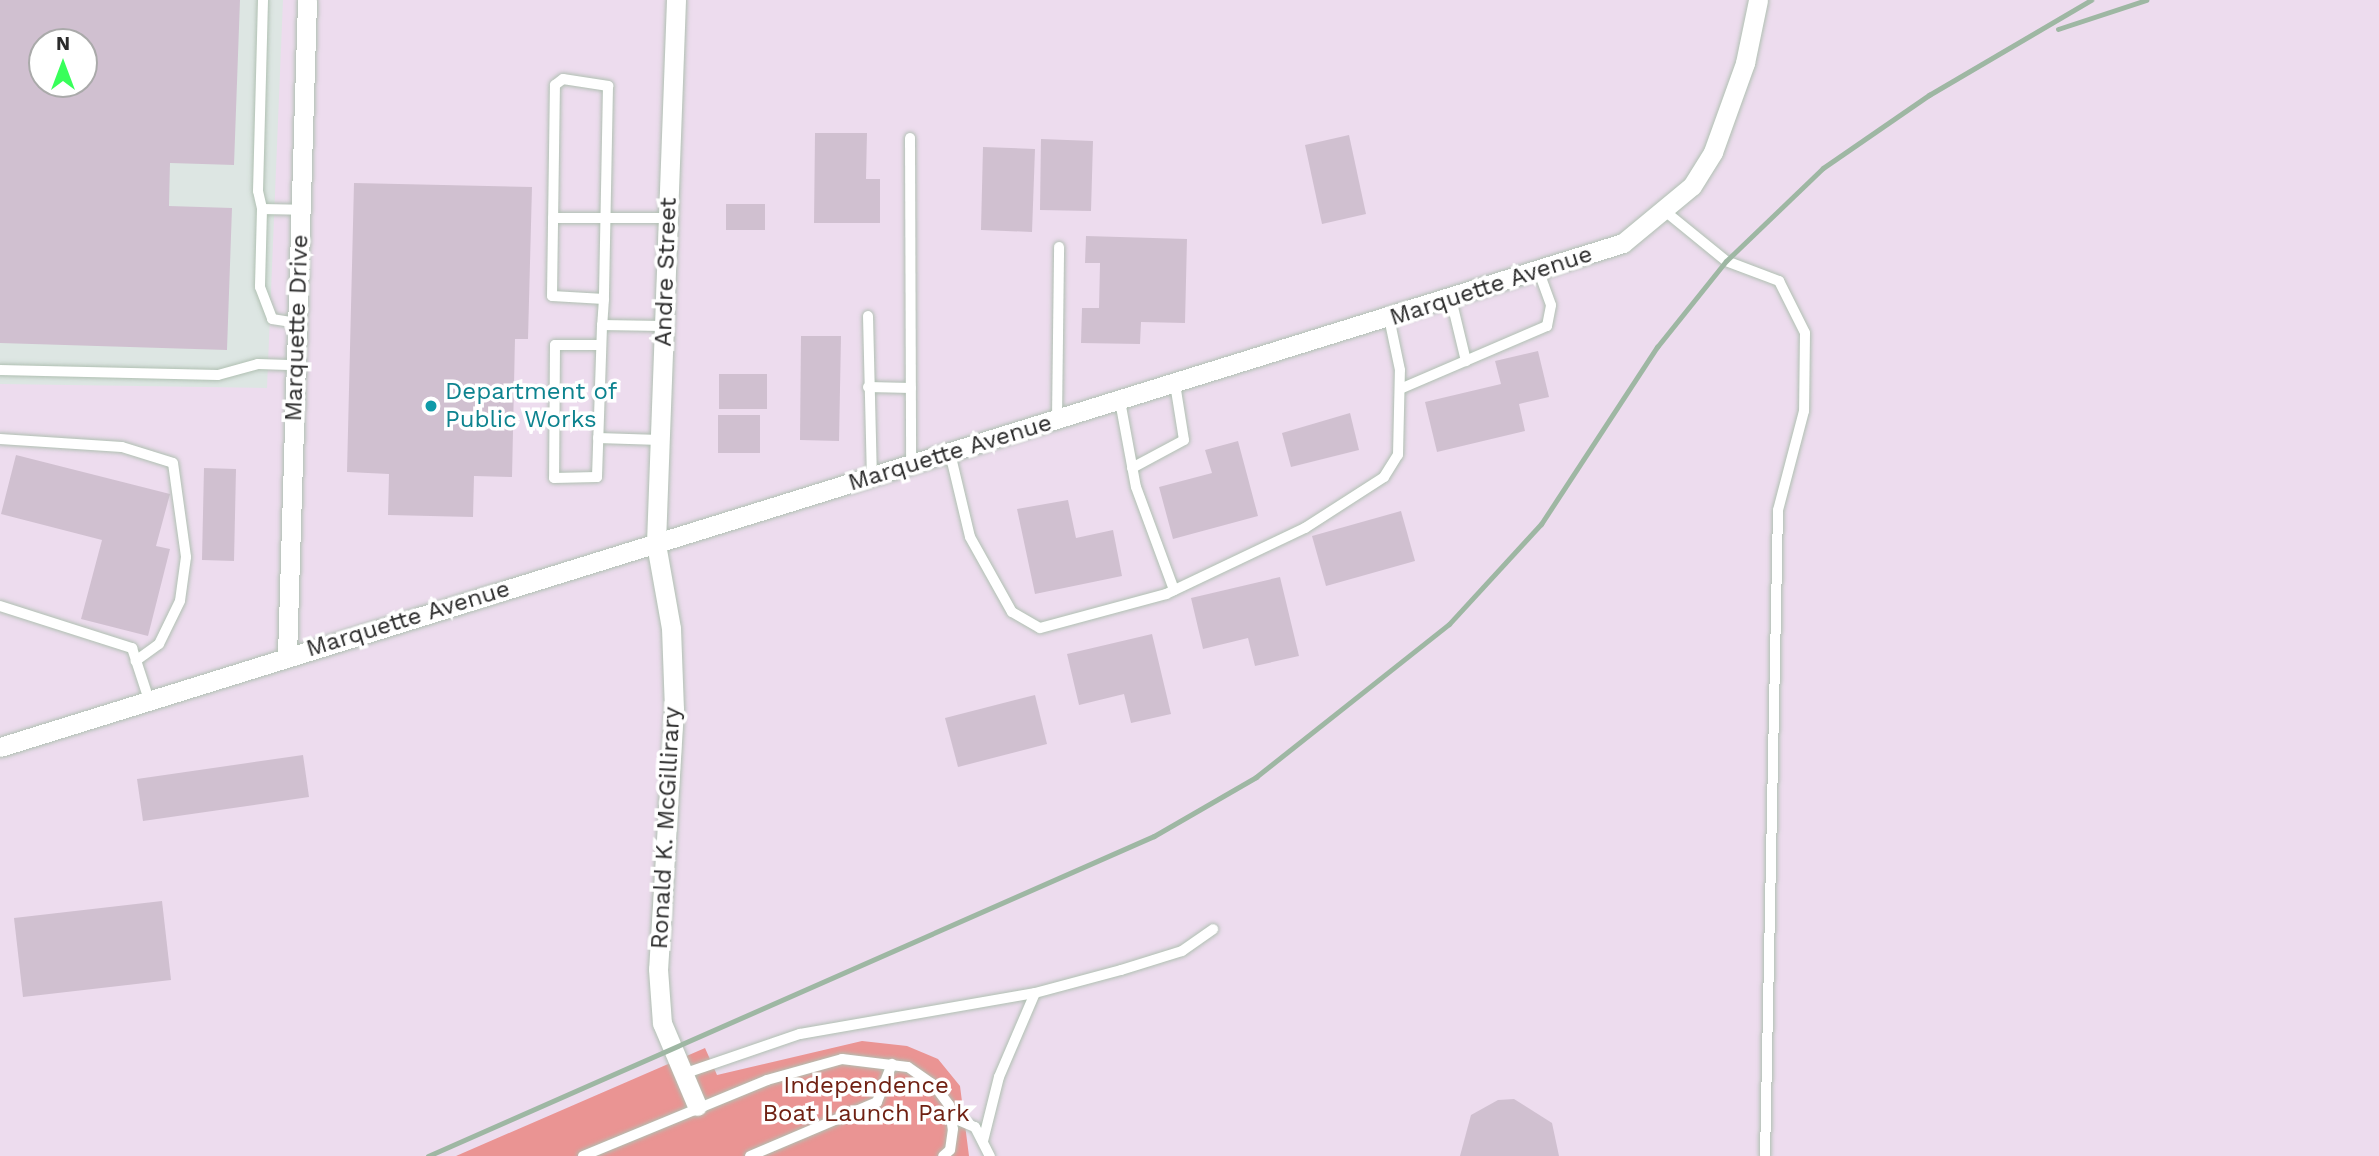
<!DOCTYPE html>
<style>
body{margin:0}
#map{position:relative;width:2379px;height:1156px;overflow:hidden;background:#eddcee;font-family:"Work Sans",sans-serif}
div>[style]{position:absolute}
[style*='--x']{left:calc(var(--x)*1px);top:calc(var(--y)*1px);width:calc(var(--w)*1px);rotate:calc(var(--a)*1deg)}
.industrial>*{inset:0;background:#dde6e3}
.green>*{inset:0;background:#ea9493}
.building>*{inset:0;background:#d0c0d0}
.roads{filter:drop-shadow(0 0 2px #b0c0b2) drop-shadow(0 0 2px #b0c0b2)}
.lane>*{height:10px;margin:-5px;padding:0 5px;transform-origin:5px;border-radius:5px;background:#fff}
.street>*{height:19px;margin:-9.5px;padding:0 9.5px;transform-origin:9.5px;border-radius:9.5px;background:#fff}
.rail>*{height:5px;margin:-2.5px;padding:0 2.5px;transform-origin:2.5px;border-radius:2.5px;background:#9eb7a3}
.dots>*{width:19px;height:19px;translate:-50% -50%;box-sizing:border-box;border:4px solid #fff;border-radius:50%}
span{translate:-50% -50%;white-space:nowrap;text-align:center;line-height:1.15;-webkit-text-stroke:7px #fff;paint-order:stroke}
.street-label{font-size:24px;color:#2b2b2b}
.culture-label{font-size:24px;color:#0d838f}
.left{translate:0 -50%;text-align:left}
.park-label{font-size:24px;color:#702113}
.north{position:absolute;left:28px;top:28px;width:70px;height:70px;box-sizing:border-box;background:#fff;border:2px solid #aaa;border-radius:50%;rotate:0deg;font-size:19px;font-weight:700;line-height:28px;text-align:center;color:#2b2b2b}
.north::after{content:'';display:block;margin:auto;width:24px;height:32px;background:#38ff5a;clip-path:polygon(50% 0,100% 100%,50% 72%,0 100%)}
</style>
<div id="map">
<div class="industrial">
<div style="clip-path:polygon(evenodd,0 0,283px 0,267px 388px,0 384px,0 0,42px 42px,84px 42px,84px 84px,42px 84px,42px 42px)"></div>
</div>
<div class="green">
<div style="clip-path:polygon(862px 1041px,907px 1046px,938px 1059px,960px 1086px,969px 1156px,456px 1156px,705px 1048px,717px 1075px)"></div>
</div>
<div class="building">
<div style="clip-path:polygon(evenodd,0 0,240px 0,234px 165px,170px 163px,169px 206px,232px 208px,227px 350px,0 343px,0 0,42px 42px,84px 42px,84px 84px,42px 84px,42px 42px)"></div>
<div style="clip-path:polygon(815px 133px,867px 133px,866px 179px,880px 179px,880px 223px,814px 223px)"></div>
<div style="clip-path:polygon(1349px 135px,1366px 214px,1322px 224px,1305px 145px)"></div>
<div style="clip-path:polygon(1041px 139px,1093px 141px,1091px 211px,1040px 210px)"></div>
<div style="clip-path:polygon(983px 147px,1035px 149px,1032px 232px,981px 230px)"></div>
<div style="clip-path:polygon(354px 183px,532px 187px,528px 339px,515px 339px,512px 477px,474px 476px,473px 517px,388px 515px,389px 474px,347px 472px)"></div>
<div style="clip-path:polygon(726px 204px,765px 204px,765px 230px,726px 230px)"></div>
<div style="clip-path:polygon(1086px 236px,1187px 239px,1185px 323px,1141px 322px,1140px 344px,1081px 343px,1082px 308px,1099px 308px,1100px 263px,1085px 263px)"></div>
<div style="clip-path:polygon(801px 336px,841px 336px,839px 441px,800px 440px)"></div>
<div style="clip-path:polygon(1538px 351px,1549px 397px,1519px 404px,1525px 431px,1437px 452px,1425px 402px,1501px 384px,1495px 361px)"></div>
<div style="clip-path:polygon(719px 374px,767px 374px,767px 409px,719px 409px)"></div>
<div style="clip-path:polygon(1350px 413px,1359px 450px,1291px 467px,1282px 433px)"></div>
<div style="clip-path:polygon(718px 415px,760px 415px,760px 453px,718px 453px)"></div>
<div style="clip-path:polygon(1238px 441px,1258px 516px,1173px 539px,1159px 487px,1212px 473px,1205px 450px)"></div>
<div style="clip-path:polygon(16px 455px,170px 494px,156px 546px,170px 549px,148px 636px,81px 619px,102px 540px,1px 514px)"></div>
<div style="clip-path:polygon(204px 468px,236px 469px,234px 561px,202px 560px)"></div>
<div style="clip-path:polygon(1068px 500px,1076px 538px,1113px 530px,1122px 576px,1035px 594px,1017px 509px)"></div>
<div style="clip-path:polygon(1401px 511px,1415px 561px,1326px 586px,1312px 536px)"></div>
<div style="clip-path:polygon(1280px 577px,1299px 656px,1255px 666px,1248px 638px,1203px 649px,1191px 598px)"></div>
<div style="clip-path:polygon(1152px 634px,1171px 714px,1131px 723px,1124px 694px,1079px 705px,1067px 654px)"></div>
<div style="clip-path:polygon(1035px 695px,1047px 744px,958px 767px,945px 718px)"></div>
<div style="clip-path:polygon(303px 755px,309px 797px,143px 821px,137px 779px)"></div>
<div style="clip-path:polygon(162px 901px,171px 980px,23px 997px,14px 918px)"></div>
<div style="clip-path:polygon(1514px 1099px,1552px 1123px,1559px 1156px,1460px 1156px,1471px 1115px,1498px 1100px)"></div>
</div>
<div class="roads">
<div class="lane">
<div style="--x:263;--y:0;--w:191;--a:91.5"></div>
<div style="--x:258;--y:191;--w:18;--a:77"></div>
<div style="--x:262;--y:209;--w:39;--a:1"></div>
<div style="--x:910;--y:138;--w:327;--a:89.8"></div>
<div style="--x:262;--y:209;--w:78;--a:91.5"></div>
<div style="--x:260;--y:287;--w:34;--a:69"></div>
<div style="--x:272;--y:319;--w:25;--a:9"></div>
<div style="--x:1666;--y:212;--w:77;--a:39.2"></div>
<div style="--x:1726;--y:261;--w:57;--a:20.7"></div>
<div style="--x:1779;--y:281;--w:58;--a:63.4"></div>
<div style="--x:1805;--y:333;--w:78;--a:90.7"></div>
<div style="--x:1804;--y:411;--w:102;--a:104.7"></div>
<div style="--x:1778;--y:510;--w:646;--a:91.15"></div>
<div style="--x:553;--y:218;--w:115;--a:0"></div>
<div style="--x:604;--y:299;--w:52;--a:-176.7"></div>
<div style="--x:552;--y:296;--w:211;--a:-89.2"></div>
<div style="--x:555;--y:85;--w:10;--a:-37"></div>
<div style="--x:563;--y:79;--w:46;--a:8.8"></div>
<div style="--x:608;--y:86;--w:213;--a:91.1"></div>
<div style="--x:604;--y:299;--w:26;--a:94"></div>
<div style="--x:602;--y:325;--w:61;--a:0.9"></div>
<div style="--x:1451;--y:299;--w:64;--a:76.4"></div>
<div style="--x:868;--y:316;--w:160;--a:88.6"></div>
<div style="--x:601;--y:345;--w:46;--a:180"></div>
<div style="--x:555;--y:345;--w:133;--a:90.4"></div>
<div style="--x:554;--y:478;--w:43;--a:-1.3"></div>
<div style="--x:597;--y:477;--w:152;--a:-88.1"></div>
<div style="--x:0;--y:370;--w:218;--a:1.3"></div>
<div style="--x:218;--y:375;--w:41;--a:-15.4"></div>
<div style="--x:258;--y:364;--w:38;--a:2"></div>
<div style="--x:868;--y:387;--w:43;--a:1.3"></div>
<div style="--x:1400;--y:389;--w:160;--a:-23.2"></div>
<div style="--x:1547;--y:326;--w:21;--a:-79"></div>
<div style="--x:1551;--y:305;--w:35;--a:-110"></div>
<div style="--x:1120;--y:401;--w:87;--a:79.5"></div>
<div style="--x:1136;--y:487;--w:110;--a:69.7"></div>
<div style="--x:1057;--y:419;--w:172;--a:-89.3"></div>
<div style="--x:598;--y:438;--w:62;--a:1.8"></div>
<div style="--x:0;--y:439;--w:122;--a:3.8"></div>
<div style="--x:122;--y:447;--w:53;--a:17.4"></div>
<div style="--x:173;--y:463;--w:95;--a:82.1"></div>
<div style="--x:186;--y:557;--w:44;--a:97.8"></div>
<div style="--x:180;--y:601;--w:48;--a:116"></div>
<div style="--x:159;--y:644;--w:29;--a:144"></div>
<div style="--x:950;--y:453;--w:86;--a:76.6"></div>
<div style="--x:970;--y:537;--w:86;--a:60.8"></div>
<div style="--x:1012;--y:612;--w:32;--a:30"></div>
<div style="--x:1040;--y:628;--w:131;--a:-15.1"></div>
<div style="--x:1166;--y:594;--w:154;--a:-25.4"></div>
<div style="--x:1305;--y:528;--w:94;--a:-32.8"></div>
<div style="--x:1384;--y:477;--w:26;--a:-58"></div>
<div style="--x:1398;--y:455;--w:85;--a:-88.7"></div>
<div style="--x:1400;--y:370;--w:53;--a:-101.9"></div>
<div style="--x:1132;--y:468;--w:59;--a:-28.3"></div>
<div style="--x:1184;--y:440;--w:57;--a:-99.1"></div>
<div style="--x:0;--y:606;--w:139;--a:17.7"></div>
<div style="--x:132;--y:648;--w:55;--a:71.9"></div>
<div style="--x:683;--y:1074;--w:124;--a:-18.9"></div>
<div style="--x:800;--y:1034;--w:239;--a:-9.9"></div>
<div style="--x:1035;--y:993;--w:89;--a:-15"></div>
<div style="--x:1121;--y:970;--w:64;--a:-17.3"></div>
<div style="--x:1182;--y:951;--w:38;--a:-35"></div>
<div style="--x:951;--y:1117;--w:26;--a:23"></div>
<div style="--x:975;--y:1127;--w:33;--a:63"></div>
<div style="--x:983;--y:1141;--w:66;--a:-76"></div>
<div style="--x:999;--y:1077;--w:91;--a:-66.8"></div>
<div style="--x:583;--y:1156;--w:199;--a:-22.4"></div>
<div style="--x:767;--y:1080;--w:78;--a:-15.6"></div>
<div style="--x:842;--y:1059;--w:66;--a:6.9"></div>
<div style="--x:908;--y:1067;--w:32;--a:35"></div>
<div style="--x:934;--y:1085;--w:25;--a:53"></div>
<div style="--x:949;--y:1105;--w:24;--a:81"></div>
<div style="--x:953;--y:1129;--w:21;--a:98"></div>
<div style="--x:950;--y:1150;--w:9;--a:139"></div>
<div style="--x:750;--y:1156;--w:138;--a:-23"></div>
<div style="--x:877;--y:1102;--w:41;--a:-68.5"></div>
</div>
<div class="street">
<div style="--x:676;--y:0;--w:544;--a:92.11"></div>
<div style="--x:656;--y:544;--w:85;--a:79.9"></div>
<div style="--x:671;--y:628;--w:81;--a:87.9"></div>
<div style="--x:674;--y:709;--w:260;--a:93.5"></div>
<div style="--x:658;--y:969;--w:54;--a:85.8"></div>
<div style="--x:662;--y:1023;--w:90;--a:67.1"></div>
<div style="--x:287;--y:656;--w:656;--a:-88.25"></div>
<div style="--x:0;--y:747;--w:1699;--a:-17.25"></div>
<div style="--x:1623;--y:243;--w:89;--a:-39.6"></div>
<div style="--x:1692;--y:186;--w:40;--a:-58"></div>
<div style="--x:1713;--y:152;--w:95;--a:-70.2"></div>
<div style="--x:1745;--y:63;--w:64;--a:-78.3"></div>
</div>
</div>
<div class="rail">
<div style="--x:2058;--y:29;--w:93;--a:-18.2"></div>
<div style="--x:428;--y:1156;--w:793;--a:-23.79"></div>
<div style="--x:1154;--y:836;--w:118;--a:-30"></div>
<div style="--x:1256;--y:777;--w:246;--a:-38.4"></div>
<div style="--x:1449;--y:624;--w:136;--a:-47.4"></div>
<div style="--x:1541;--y:524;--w:212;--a:-56.8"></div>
<div style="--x:1657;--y:347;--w:110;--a:-51.3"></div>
<div style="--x:1726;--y:261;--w:134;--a:-43.8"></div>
<div style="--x:1823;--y:168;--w:129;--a:-34.6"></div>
<div style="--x:1929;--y:95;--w:188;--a:-30.4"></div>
</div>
<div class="dots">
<div style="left:431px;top:406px;background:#0f9aa8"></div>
</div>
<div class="street-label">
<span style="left:666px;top:272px;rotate:-88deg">Andre Street</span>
<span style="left:1491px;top:286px;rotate:-18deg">Marquette Avenue</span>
<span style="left:297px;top:328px;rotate:-88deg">Marquette Drive</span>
<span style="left:950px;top:453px;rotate:-17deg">Marquette Avenue</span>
<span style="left:408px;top:619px;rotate:-17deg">Marquette Avenue</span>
<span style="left:666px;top:828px;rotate:-87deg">Ronald K. McGillirary</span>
</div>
<div class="culture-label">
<span class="left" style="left:445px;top:406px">Department of<br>Public Works</span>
</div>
<div class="park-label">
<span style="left:866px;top:1100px">Independence<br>Boat Launch Park</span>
</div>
<div class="north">N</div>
</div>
